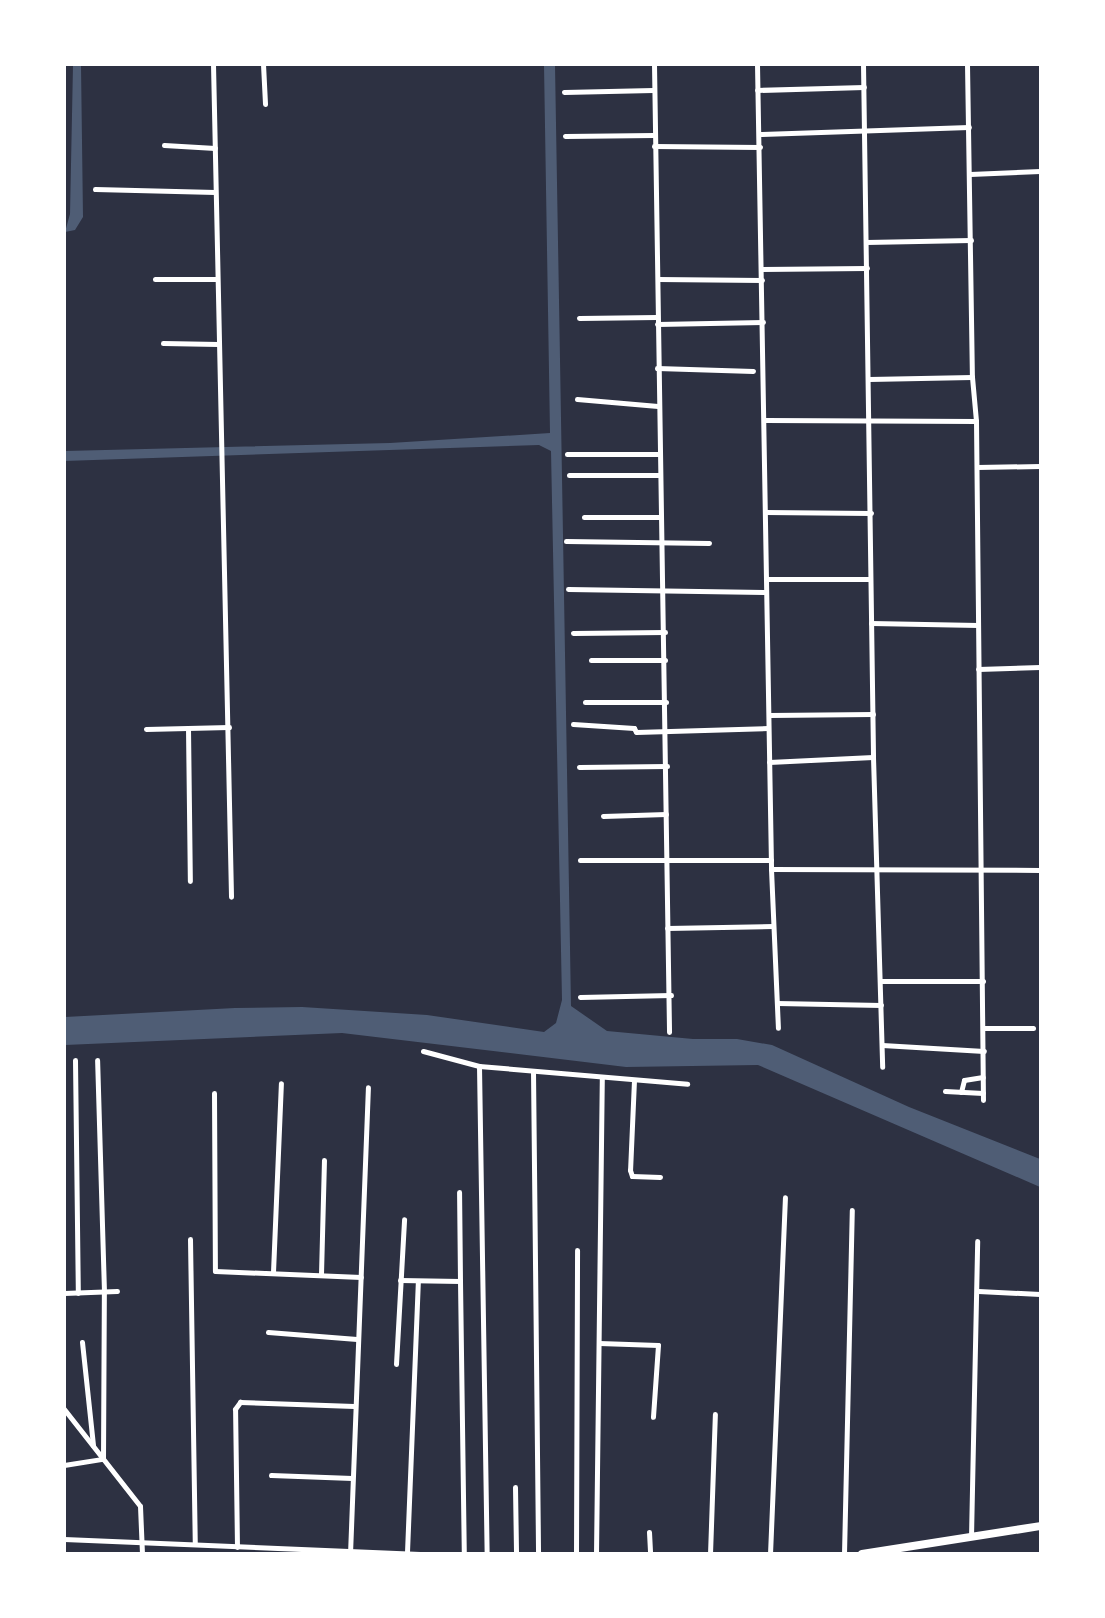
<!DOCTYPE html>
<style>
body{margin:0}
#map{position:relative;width:1105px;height:1618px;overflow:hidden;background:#2d3142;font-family:Overpass,sans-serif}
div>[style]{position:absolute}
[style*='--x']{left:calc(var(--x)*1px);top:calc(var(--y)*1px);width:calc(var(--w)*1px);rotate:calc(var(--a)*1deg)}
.water>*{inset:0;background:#4f5d75}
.minor>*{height:5px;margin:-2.5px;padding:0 2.5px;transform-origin:2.5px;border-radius:2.5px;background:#fff}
.secondary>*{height:8px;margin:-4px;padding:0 4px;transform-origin:4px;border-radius:4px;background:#fff}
span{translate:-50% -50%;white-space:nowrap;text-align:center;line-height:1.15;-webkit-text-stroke:6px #fff;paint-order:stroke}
.frame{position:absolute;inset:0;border:66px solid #fff;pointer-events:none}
</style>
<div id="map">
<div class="water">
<div style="clip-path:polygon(73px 65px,81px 65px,83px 217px,75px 230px,65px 232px,70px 214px)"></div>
<div style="clip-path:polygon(544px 65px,555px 65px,571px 1006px,607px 1031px,693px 1039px,737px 1039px,772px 1045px,909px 1107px,1040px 1159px,1040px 1187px,758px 1065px,626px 1067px,342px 1033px,65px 1045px,65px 1017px,235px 1008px,302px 1007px,427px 1015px,544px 1032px,556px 1023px,562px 1000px,551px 451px,539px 445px,64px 461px,65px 451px,390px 443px,550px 433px)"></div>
</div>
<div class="minor">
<div style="--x:213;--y:64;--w:833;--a:88.76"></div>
<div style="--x:263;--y:64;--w:40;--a:87.1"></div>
<div style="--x:654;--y:64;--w:968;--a:89.11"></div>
<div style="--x:757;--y:64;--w:805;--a:89"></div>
<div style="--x:771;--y:869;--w:159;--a:87.5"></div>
<div style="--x:863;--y:64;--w:693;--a:89.17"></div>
<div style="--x:873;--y:757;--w:310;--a:88.3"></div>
<div style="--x:967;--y:64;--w:313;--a:89.1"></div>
<div style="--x:972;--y:377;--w:44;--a:84.8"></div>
<div style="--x:976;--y:421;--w:679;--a:89.41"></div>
<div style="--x:757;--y:90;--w:107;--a:-1.6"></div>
<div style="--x:564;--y:92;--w:89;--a:-1.3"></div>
<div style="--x:760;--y:134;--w:209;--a:-1.9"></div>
<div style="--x:565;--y:136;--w:89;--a:-0.6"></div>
<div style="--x:164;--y:145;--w:51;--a:3.4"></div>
<div style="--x:654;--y:146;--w:106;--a:0.5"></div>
<div style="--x:970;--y:174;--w:70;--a:-2.5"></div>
<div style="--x:95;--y:189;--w:120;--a:1.4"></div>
<div style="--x:866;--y:242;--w:105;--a:-1.1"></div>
<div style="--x:762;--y:269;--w:105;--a:-0.5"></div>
<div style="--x:155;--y:279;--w:62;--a:0"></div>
<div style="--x:658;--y:279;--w:104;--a:0.6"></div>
<div style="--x:579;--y:318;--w:78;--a:-0.7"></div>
<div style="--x:657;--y:324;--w:106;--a:-1.1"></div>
<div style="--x:163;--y:343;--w:55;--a:1"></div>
<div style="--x:657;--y:368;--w:96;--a:1.8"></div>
<div style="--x:869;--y:379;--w:103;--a:-1.1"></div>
<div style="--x:577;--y:399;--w:81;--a:4.9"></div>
<div style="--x:766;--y:420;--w:210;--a:0.3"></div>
<div style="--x:567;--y:454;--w:91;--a:0"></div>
<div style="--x:977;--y:467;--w:63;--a:-0.9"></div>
<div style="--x:569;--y:475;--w:90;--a:0"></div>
<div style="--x:765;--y:512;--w:106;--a:0.5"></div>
<div style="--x:584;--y:517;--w:76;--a:0"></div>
<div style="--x:566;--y:541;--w:143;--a:0.8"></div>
<div style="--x:766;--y:579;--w:104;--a:0"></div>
<div style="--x:568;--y:589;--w:198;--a:0.9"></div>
<div style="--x:871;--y:623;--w:107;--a:1.1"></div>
<div style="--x:573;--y:633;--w:92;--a:-0.6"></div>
<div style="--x:591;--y:660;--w:74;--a:0"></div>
<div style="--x:978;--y:669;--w:62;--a:-1.8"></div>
<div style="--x:585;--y:702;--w:81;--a:0"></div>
<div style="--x:769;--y:715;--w:104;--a:-0.6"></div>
<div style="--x:573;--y:724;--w:61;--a:3.8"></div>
<div style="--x:634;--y:728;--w:4;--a:63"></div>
<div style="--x:636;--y:732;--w:132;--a:-1.7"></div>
<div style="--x:188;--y:728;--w:153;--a:89.3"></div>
<div style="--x:146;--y:729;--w:83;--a:-1.4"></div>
<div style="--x:769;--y:762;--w:104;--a:-2.8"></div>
<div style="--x:579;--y:767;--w:88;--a:-0.7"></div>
<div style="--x:603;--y:816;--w:63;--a:-1.8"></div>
<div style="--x:580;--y:860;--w:191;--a:0"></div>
<div style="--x:771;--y:869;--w:269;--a:0.2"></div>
<div style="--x:667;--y:928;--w:106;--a:-1.1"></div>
<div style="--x:880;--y:981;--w:103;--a:0"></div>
<div style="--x:580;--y:997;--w:91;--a:-1.3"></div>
<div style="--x:777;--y:1003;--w:104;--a:1.1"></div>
<div style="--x:983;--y:1028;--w:50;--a:0"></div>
<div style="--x:882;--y:1045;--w:102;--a:3.4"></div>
<div style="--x:423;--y:1051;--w:58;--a:15"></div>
<div style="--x:479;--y:1066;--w:209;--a:4.9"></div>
<div style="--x:75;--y:1060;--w:233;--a:89.3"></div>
<div style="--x:479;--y:1066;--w:488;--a:89.1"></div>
<div style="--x:533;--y:1071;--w:483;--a:89.4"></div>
<div style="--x:634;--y:1080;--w:90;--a:92.5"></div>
<div style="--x:630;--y:1170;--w:6;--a:72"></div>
<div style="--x:632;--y:1176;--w:28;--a:2"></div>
<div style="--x:945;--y:1091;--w:38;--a:3"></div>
<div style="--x:961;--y:1092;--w:12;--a:-76"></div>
<div style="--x:964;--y:1080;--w:19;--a:-9"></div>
<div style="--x:214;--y:1093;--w:178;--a:89.7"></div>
<div style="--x:215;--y:1271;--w:146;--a:2.4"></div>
<div style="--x:190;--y:1239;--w:305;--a:89.1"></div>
<div style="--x:273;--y:1272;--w:189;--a:-87.6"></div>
<div style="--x:321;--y:1274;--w:114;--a:-88.5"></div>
<div style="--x:400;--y:1280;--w:60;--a:1"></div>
<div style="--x:460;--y:1281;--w:89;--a:-90.6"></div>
<div style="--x:460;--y:1281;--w:273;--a:89.2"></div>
<div style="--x:978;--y:1291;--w:62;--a:2.8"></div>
<div style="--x:64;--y:1293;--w:53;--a:-2.2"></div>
<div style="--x:268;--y:1332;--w:89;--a:4.5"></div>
<div style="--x:82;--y:1342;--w:104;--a:83.9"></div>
<div style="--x:599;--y:1343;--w:59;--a:1.9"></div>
<div style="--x:658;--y:1345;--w:72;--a:94"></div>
<div style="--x:396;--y:1364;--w:145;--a:-86.8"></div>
<div style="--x:64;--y:1409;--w:123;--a:51.9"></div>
<div style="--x:140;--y:1506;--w:48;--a:87.6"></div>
<div style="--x:64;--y:1465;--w:39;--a:-9"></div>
<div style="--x:103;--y:1459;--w:167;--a:-89.7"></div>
<div style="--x:104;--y:1292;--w:232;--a:-91.7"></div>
<div style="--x:271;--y:1475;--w:81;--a:2.1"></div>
<div style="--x:515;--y:1487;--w:67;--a:89.1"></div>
<div style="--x:649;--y:1532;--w:22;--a:87"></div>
<div style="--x:971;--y:1537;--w:296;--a:-88.8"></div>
<div style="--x:64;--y:1539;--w:362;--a:2.4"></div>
<div style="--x:237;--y:1547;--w:138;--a:-90.8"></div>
<div style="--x:235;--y:1409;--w:9;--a:-54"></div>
<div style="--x:240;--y:1402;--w:114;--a:2"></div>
<div style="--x:407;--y:1552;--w:270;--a:-87.7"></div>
<div style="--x:350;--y:1554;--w:467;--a:-87.8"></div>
<div style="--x:576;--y:1554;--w:304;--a:-89.8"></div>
<div style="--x:596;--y:1554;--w:476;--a:-89.3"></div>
<div style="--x:710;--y:1554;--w:140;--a:-88"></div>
<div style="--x:770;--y:1554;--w:357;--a:-87.6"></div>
<div style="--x:844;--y:1554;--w:344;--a:-88.7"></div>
</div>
<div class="secondary">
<div style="--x:862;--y:1554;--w:180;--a:-8.9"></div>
</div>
<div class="frame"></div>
</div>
